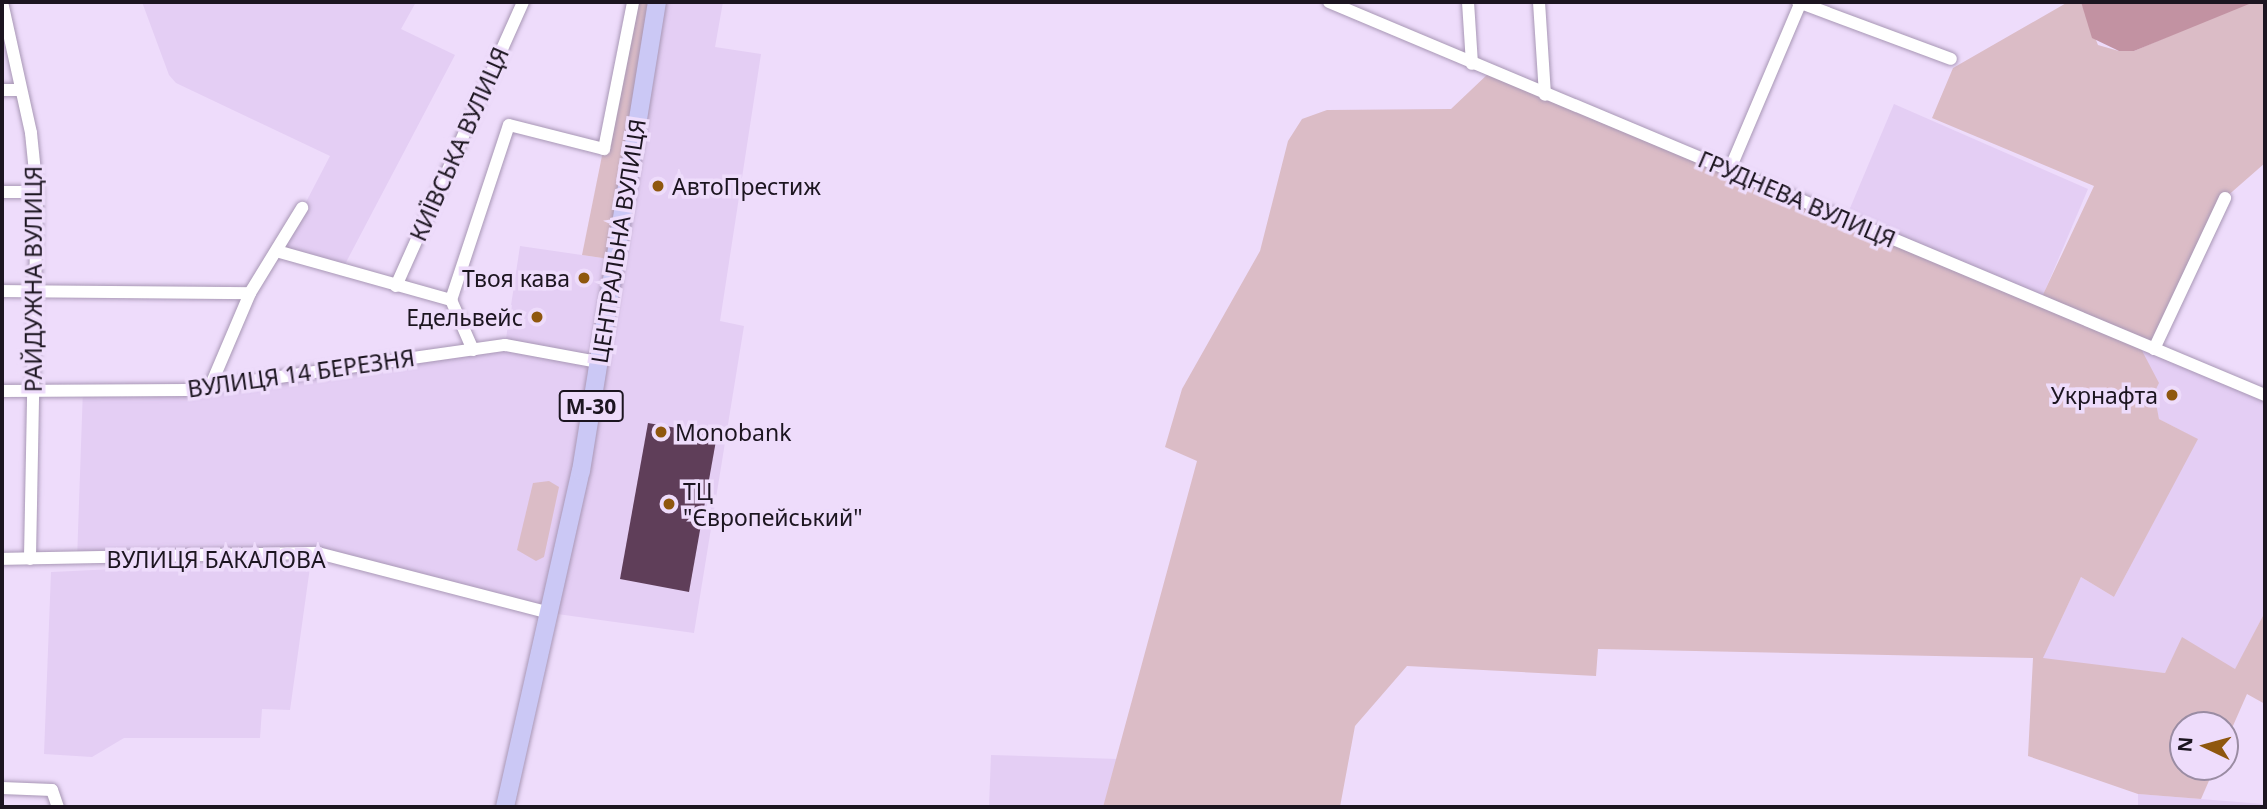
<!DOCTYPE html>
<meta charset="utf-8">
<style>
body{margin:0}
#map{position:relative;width:2267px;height:809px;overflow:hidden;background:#eedcfb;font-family:"Noto Sans",sans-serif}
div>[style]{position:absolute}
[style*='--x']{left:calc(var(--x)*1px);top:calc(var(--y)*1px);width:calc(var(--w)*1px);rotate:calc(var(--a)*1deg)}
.built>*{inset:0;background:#e4cef4}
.green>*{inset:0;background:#dbbcc6}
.forest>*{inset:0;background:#c292a2}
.building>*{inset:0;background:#5f3e59}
.roads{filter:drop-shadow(0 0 2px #a897b5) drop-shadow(0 0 2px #a897b5)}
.minor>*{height:12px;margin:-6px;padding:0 6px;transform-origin:6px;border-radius:6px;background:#fff}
.highway>*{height:18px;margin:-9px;padding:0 9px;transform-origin:9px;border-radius:9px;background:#cbc8f5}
.dots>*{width:19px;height:19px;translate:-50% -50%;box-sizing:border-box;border:4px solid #eedcfb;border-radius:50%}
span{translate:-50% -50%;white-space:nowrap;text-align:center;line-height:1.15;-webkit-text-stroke:7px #eedcfb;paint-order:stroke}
.shield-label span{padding:2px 5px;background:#eedcfb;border:2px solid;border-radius:5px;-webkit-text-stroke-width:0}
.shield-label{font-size:21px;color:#1c1520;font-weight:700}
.street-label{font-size:23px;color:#1c1520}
.poi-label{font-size:23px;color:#1c1520}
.left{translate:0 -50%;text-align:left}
.right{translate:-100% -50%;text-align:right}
.frame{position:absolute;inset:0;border:4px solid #1c1520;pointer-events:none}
.north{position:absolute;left:2169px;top:711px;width:70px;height:70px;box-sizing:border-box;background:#eedcfb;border:2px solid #9a8ca3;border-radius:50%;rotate:275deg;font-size:19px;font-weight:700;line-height:28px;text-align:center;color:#1c1520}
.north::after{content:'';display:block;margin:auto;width:24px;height:32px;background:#8f570e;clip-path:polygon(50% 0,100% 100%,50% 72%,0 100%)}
</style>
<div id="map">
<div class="built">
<div style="clip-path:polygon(142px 2px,416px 2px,401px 29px,455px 55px,342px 270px,280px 252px,330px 156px,176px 83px,169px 75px)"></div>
<div style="clip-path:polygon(657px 2px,723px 2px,715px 47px,761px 54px,720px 321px,744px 326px,694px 633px,550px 613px,318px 553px,77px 560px,83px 388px,188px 390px,505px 345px,520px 246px,616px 260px)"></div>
<div style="clip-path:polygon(1894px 104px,2088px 189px,2041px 300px,1845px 220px)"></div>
<div style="clip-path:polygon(2138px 342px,2265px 395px,2265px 612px,2235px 670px,2182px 638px,2165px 673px,2042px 659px,2081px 577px,2114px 597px,2197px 439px,2159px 419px)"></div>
<div style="clip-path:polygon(311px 560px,290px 710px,262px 709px,260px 738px,124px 738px,92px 757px,44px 754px,51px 572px)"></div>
<div style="clip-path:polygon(991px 755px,1118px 759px,1103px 807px,989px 807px)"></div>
<div style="clip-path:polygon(2138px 794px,2263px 804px,2265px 807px,2138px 807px)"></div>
</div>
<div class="green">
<div style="clip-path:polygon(633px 2px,657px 2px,616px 260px,582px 255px)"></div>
<div style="clip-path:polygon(2068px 2px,2081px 2px,2098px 45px,2119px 51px,2134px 51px,2246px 3px,2265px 2px,2265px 163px,2225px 198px,2154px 349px,2138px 343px,2159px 383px,2154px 393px,2159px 419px,2198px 439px,2114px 597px,2081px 577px,2043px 658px,2165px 673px,2182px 637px,2235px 669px,2265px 612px,2265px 704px,2247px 694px,2225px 744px,2225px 725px,2183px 725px,2183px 767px,2215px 767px,2201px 799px,2138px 794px,2028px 756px,2033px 658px,1598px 649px,1596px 676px,1407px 666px,1355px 726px,1340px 807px,1103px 807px,1197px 461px,1165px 447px,1182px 389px,1260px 251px,1288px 141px,1302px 119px,1327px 110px,1451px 109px,1490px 72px,2040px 301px,2094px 186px,1932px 118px,1953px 68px)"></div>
<div style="clip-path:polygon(549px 481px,559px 487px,544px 557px,536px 561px,517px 550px,533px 483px)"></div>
</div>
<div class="forest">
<div style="clip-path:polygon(2081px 2px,2254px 2px,2134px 51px,2119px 51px,2092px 38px)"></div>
</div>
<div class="building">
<div style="clip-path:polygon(648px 423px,717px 435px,689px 592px,620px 579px)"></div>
</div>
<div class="roads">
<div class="minor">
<div style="--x:2;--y:2;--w:134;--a:77.5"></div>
<div style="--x:31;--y:133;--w:59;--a:84.2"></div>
<div style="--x:37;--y:192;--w:367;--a:91.1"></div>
<div style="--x:1329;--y:2;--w:1015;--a:22.78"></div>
<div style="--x:1468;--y:2;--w:62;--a:86.3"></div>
<div style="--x:1539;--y:2;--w:93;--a:86.3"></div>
<div style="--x:1798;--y:2;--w:163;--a:20.4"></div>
<div style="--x:2;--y:90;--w:19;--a:0"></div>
<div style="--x:1730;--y:169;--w:181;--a:-67"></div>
<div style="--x:2;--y:192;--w:35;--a:0"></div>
<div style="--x:280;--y:252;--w:178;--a:15.7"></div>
<div style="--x:396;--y:286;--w:311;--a:-65.9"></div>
<div style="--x:2;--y:291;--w:248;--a:0.5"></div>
<div style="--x:2154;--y:349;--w:167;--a:-64.8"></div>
<div style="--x:473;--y:350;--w:55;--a:-113.7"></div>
<div style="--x:451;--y:300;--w:184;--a:-71.7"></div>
<div style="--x:509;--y:125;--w:98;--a:14.2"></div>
<div style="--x:604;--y:149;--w:150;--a:-78.8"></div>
<div style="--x:210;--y:387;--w:102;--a:-66.9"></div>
<div style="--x:250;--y:293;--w:100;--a:-58.5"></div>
<div style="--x:2;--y:391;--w:186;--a:-0.3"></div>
<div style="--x:188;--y:390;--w:320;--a:-8.1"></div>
<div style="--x:505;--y:345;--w:95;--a:10.4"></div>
<div style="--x:2;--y:559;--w:316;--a:-1.1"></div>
<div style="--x:318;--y:553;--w:240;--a:14.5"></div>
<div style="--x:2;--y:788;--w:50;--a:2.3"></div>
<div style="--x:52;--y:790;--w:18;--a:71"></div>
</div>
<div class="highway">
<div style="--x:505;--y:807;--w:344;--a:-77.3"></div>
<div style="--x:581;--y:471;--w:475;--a:-80.8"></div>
</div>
</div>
<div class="dots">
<div style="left:658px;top:186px;background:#8f570e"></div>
<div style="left:584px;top:278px;background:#8f570e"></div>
<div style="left:537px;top:317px;background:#8f570e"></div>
<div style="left:2172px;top:395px;background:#8f570e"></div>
<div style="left:661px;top:432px;background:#8f570e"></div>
<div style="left:669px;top:504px;background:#8f570e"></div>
</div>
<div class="shield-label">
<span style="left:591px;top:406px">М-30</span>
</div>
<div class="street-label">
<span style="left:459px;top:144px;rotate:-66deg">КИЇВСЬКА ВУЛИЦЯ</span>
<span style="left:1797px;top:199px;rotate:23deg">ГРУДНЕВА ВУЛИЦЯ</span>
<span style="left:618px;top:241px;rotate:-81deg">ЦЕНТРАЛЬНА ВУЛИЦЯ</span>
<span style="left:33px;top:279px;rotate:-90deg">РАЙДУЖНА ВУЛИЦЯ</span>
<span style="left:301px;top:373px;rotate:-8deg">ВУЛИЦЯ 14 БЕРЕЗНЯ</span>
<span style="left:216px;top:559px">ВУЛИЦЯ БАКАЛОВА</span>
</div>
<div class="poi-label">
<span class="left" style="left:672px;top:186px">АвтоПрестиж</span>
<span class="right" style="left:570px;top:278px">Твоя кава</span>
<span class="right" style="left:523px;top:317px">Едельвейс</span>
<span class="right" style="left:2158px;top:395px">Укрнафта</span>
<span class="left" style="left:675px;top:432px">Monobank</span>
<span class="left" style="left:683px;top:504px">ТЦ<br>"Європейський"</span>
</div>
<div class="frame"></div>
<div class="north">N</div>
</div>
